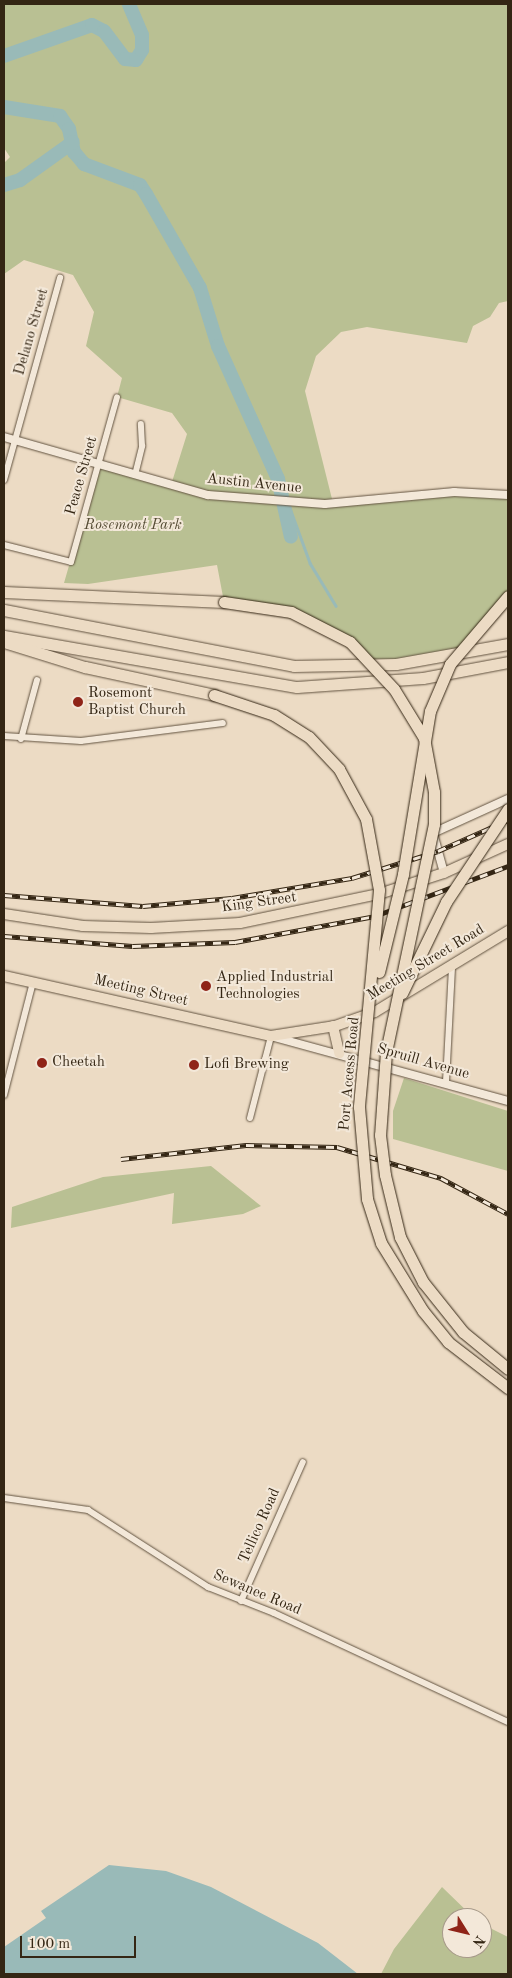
<!DOCTYPE html>
<style>
body{margin:0}
#map{position:relative;width:512px;height:1978px;overflow:hidden;background:#ecdbc4;font-family:"Old Standard TT",serif}
div>[style]{position:absolute}
[style*='--x']{left:calc(var(--x)*1px);top:calc(var(--y)*1px);width:calc(var(--w)*1px);rotate:calc(var(--a)*1deg)}
.green>*{inset:0;background:#b9c093}
.water>*{inset:0;background:#99bab8}
.stream>*{height:2.5px;margin:-1.25px;padding:0 1.25px;transform-origin:1.25px;border-radius:1.25px;background:#99bab8}
.river>*{height:14px;margin:-7px;padding:0 7px;transform-origin:7px;border-radius:7px;background:#99bab8}
.roads{filter:drop-shadow(0 0 1px #625340) drop-shadow(0 0 1px #625340)}
.minor>*{height:6px;margin:-3px;padding:0 3px;transform-origin:3px;border-radius:3px;background:#f3e8d9}
.tertiary>*{height:8px;margin:-4px;padding:0 4px;transform-origin:4px;border-radius:4px;background:#f3e8d9}
.primary>*{height:10px;margin:-5px;padding:0 5px;transform-origin:5px;border-radius:5px;background:#ecdbc4}
.motorway>*{height:11px;margin:-5.5px;padding:0 5.5px;transform-origin:5.5px;border-radius:5.5px;background:#ecdbc4}
.rail>*{height:4.5px;margin-top:-2.25px;transform-origin:0;background:repeating-linear-gradient(90deg,#f3e8d9 0 8px,#342614 0 16px);box-sizing:border-box;border-block:1px solid #342614}
.bridges{filter:drop-shadow(0 0 1px #342614) drop-shadow(0 0 1px #342614)}
.motorway-bridge>*{height:11px;margin:-5.5px;padding:0 5.5px;transform-origin:5.5px;border-radius:5.5px;background:#ecdbc4}
.dots>*{width:14px;height:14px;translate:-50% -50%;box-sizing:border-box;border:2px solid #f3e8d9;border-radius:50%}
span{translate:-50% -50%;white-space:nowrap;text-align:center;line-height:1.15;-webkit-text-stroke:4px #f3e8d9;paint-order:stroke}
.street-label{font-size:15px;color:#342614}
.park-label{font-size:15px;color:#554c34;font-style:italic}
.poi-label{font-size:15px;color:#342614}
.left{translate:0 -50%;text-align:left}
.frame{position:absolute;inset:0;border:5px solid #342614;pointer-events:none}
.north{position:absolute;left:442px;top:1908px;width:50px;height:50px;box-sizing:border-box;background:#f3e8d9;border:1px solid #a79a8a;border-radius:50%;rotate:126deg;font-size:14px;font-weight:700;line-height:20px;text-align:center;color:#342614}
.north::after{content:'';display:block;margin:auto;width:18px;height:22px;background:#8f2418;clip-path:polygon(50% 0,100% 100%,50% 72%,0 100%)}
.scale{position:absolute;left:20px;top:1936px;width:116px;height:22px;box-sizing:border-box;border:2px solid #342614;border-top:0;padding-left:6px;font-size:15px;line-height:18px;white-space:nowrap;color:#342614;-webkit-text-stroke:4px #f3e8d9;paint-order:stroke}
</style>
<div id="map">
<div class="green">
<div style="clip-path:polygon(4px 4px,508px 4px,508px 301px,499px 303px,490px 317px,473px 326px,467px 343px,367px 327px,341px 332px,316px 356px,305px 391px,333px 503px,454px 492px,508px 495px,508px 596px,456px 653px,373px 665px,312px 620px,224px 602px,217px 565px,88px 584px,64px 583px,98px 465px,171px 485px,187px 434px,172px 413px,117px 397px,122px 378px,86px 346px,94px 312px,73px 275px,24px 260px,4px 274px,4px 163px,10px 157px,4px 148px)"></div>
<div style="clip-path:polygon(404px 1078px,508px 1111px,508px 1171px,393px 1139px,393px 1111px)"></div>
<div style="clip-path:polygon(211px 1166px,261px 1206px,243px 1214px,172px 1224px,174px 1193px,11px 1228px,12px 1207px,103px 1177px)"></div>
<div style="clip-path:polygon(442px 1887px,474px 1918px,452px 1918px,452px 1948px,482px 1948px,482px 1924px,508px 1937px,508px 1974px,381px 1974px,394px 1949px)"></div>
</div>
<div class="water">
<div style="clip-path:polygon(109px 1865px,166px 1871px,211px 1887px,318px 1943px,358px 1974px,4px 1974px,4px 1947px,46px 1918px,41px 1911px)"></div>
</div>
<div class="stream">
<div style="--x:194;--y:284;--w:157;--a:65.1"></div>
<div style="--x:260;--y:426;--w:146;--a:69.9"></div>
<div style="--x:310;--y:563;--w:50;--a:58.8"></div>
</div>
<div class="river">
<div style="--x:4;--y:56;--w:93;--a:-19.4"></div>
<div style="--x:92;--y:25;--w:13;--a:27"></div>
<div style="--x:104;--y:31;--w:35;--a:53"></div>
<div style="--x:125;--y:59;--w:11;--a:5"></div>
<div style="--x:136;--y:60;--w:12;--a:-59"></div>
<div style="--x:142;--y:50;--w:15;--a:-90"></div>
<div style="--x:142;--y:35;--w:34;--a:-113"></div>
<div style="--x:4;--y:107;--w:57;--a:9.1"></div>
<div style="--x:60;--y:116;--w:16;--a:55"></div>
<div style="--x:69;--y:129;--w:24;--a:78"></div>
<div style="--x:74;--y:152;--w:16;--a:50"></div>
<div style="--x:84;--y:164;--w:60;--a:20.6"></div>
<div style="--x:140;--y:185;--w:11;--a:56"></div>
<div style="--x:146;--y:194;--w:108;--a:60.1"></div>
<div style="--x:200;--y:288;--w:61;--a:72.8"></div>
<div style="--x:218;--y:346;--w:146;--a:65.7"></div>
<div style="--x:278;--y:479;--w:59;--a:77.4"></div>
<div style="--x:4;--y:185;--w:17;--a:-17"></div>
<div style="--x:20;--y:180;--w:65;--a:-35.6"></div>
</div>
<div class="roads">
<div class="minor">
<div style="--x:135;--y:475;--w:30;--a:-76"></div>
<div style="--x:142;--y:446;--w:22;--a:-93"></div>
<div style="--x:4;--y:480;--w:210;--a:-74.5"></div>
<div style="--x:4;--y:545;--w:69;--a:14.2"></div>
<div style="--x:71;--y:562;--w:171;--a:-74.4"></div>
<div style="--x:4;--y:736;--w:77;--a:3.7"></div>
<div style="--x:81;--y:741;--w:143;--a:-7.2"></div>
<div style="--x:21;--y:739;--w:61;--a:-74.8"></div>
<div style="--x:446;--y:1082;--w:116;--a:-87"></div>
<div style="--x:4;--y:1095;--w:117;--a:-75.6"></div>
<div style="--x:250;--y:1118;--w:85;--a:-75.6"></div>
<div style="--x:4;--y:1498;--w:85;--a:8.1"></div>
<div style="--x:88;--y:1510;--w:143;--a:32.7"></div>
<div style="--x:208;--y:1587;--w:71;--a:21.5"></div>
<div style="--x:274;--y:1613;--w:258;--a:25"></div>
<div style="--x:241;--y:1601;--w:152;--a:-66"></div>
</div>
<div class="tertiary">
<div style="--x:4;--y:437;--w:212;--a:15.9"></div>
<div style="--x:208;--y:495;--w:117;--a:4.4"></div>
<div style="--x:325;--y:504;--w:130;--a:-5.3"></div>
<div style="--x:454;--y:492;--w:54;--a:3.2"></div>
<div style="--x:444;--y:873;--w:41;--a:-105.4"></div>
<div style="--x:433;--y:833;--w:82;--a:-24.4"></div>
<div style="--x:274;--y:1037;--w:243;--a:15.3"></div>
</div>
<div class="primary">
<div style="--x:4;--y:914;--w:80;--a:8.6"></div>
<div style="--x:83;--y:926;--w:68;--a:1.7"></div>
<div style="--x:151;--y:928;--w:89;--a:-3.2"></div>
<div style="--x:240;--y:923;--w:142;--a:-11.8"></div>
<div style="--x:379;--y:894;--w:68;--a:-17.9"></div>
<div style="--x:444;--y:873;--w:70;--a:-24.4"></div>
<div style="--x:4;--y:976;--w:274;--a:12.7"></div>
<div style="--x:271;--y:1036;--w:65;--a:-8.9"></div>
<div style="--x:335;--y:1026;--w:42;--a:-19.3"></div>
<div style="--x:375;--y:1012;--w:156;--a:-31.3"></div>
<div style="--x:333;--y:1026;--w:28;--a:77"></div>
</div>
<div class="motorway">
<div style="--x:4;--y:592;--w:220;--a:2.6"></div>
<div style="--x:4;--y:610;--w:295;--a:10.9"></div>
<div style="--x:294;--y:666;--w:102;--a:-1.1"></div>
<div style="--x:396;--y:664;--w:114;--a:-10.1"></div>
<div style="--x:4;--y:636;--w:297;--a:9.9"></div>
<div style="--x:297;--y:687;--w:126;--a:-4.1"></div>
<div style="--x:423;--y:678;--w:86;--a:-10.7"></div>
<div style="--x:4;--y:642;--w:85;--a:17.2"></div>
<div style="--x:85;--y:667;--w:132;--a:12.2"></div>
</div>
</div>
<div class="rail">
<div style="--x:4;--y:895;--w:139;--a:4.5"></div>
<div style="--x:143;--y:906;--w:89;--a:-5.1"></div>
<div style="--x:232;--y:898;--w:122;--a:-9.5"></div>
<div style="--x:352;--y:878;--w:90;--a:-17.4"></div>
<div style="--x:438;--y:851;--w:77;--a:-23.9"></div>
<div style="--x:4;--y:936;--w:129;--a:4.4"></div>
<div style="--x:133;--y:946;--w:102;--a:-2.2"></div>
<div style="--x:235;--y:942;--w:142;--a:-10.5"></div>
<div style="--x:375;--y:916;--w:142;--a:-20.6"></div>
<div style="--x:121;--y:1159;--w:126;--a:-6.4"></div>
<div style="--x:246;--y:1145;--w:91;--a:1.3"></div>
<div style="--x:337;--y:1147;--w:109;--a:16.6"></div>
<div style="--x:441;--y:1178;--w:76;--a:28.2"></div>
</div>
<div class="bridges">
<div class="motorway-bridge">
<div style="--x:224;--y:602;--w:68;--a:8.5"></div>
<div style="--x:291;--y:612;--w:66;--a:27"></div>
<div style="--x:350;--y:642;--w:64;--a:46.9"></div>
<div style="--x:394;--y:689;--w:57;--a:58.5"></div>
<div style="--x:424;--y:738;--w:55;--a:79.5"></div>
<div style="--x:434;--y:792;--w:32;--a:90"></div>
<div style="--x:434;--y:824;--w:233;--a:101.9"></div>
<div style="--x:386;--y:1052;--w:83;--a:94.1"></div>
<div style="--x:380;--y:1135;--w:40;--a:82.9"></div>
<div style="--x:385;--y:1175;--w:64;--a:76.4"></div>
<div style="--x:400;--y:1237;--w:51;--a:62.9"></div>
<div style="--x:423;--y:1282;--w:64;--a:51.3"></div>
<div style="--x:463;--y:1332;--w:58;--a:39.4"></div>
<div style="--x:214;--y:695;--w:63;--a:18.4"></div>
<div style="--x:274;--y:715;--w:41;--a:32.2"></div>
<div style="--x:309;--y:737;--w:44;--a:46.8"></div>
<div style="--x:339;--y:769;--w:57;--a:61.6"></div>
<div style="--x:366;--y:819;--w:72;--a:79.6"></div>
<div style="--x:379;--y:890;--w:218;--a:95.3"></div>
<div style="--x:359;--y:1107;--w:92;--a:85"></div>
<div style="--x:367;--y:1199;--w:46;--a:72.3"></div>
<div style="--x:381;--y:1243;--w:80;--a:58.3"></div>
<div style="--x:423;--y:1311;--w:40;--a:51"></div>
<div style="--x:448;--y:1342;--w:76;--a:37.5"></div>
<div style="--x:379;--y:972;--w:101;--a:-76.2"></div>
<div style="--x:403;--y:874;--w:165;--a:-80.6"></div>
<div style="--x:430;--y:711;--w:51;--a:-66.9"></div>
<div style="--x:450;--y:664;--w:89;--a:-49.5"></div>
<div style="--x:402;--y:993;--w:101;--a:-64.2"></div>
<div style="--x:446;--y:902;--w:112;--a:-56.3"></div>
</div>
</div>
<div class="dots">
<div style="left:78px;top:702px;background:#8f2418"></div>
<div style="left:206px;top:986px;background:#8f2418"></div>
<div style="left:42px;top:1063px;background:#8f2418"></div>
<div style="left:194px;top:1065px;background:#8f2418"></div>
</div>
<div class="street-label">
<span style="left:32px;top:332px;rotate:-74deg">Delano Street</span>
<span style="left:82px;top:476px;rotate:-74deg">Peace Street</span>
<span style="left:254px;top:484px;rotate:6deg">Austin Avenue</span>
<span style="left:259px;top:903px;rotate:-8deg">King Street</span>
<span style="left:426px;top:963px;rotate:-31deg">Meeting Street Road</span>
<span style="left:141px;top:991px;rotate:13deg">Meeting Street</span>
<span style="left:423px;top:1062px;rotate:16deg">Spruill Avenue</span>
<span style="left:350px;top:1074px;rotate:-85deg">Port Access Road</span>
<span style="left:260px;top:1526px;rotate:-66deg">Tellico Road</span>
<span style="left:257px;top:1593px;rotate:23deg">Sewanee Road</span>
</div>
<div class="park-label">
<span style="left:133px;top:526px">Rosemont Park</span>
</div>
<div class="poi-label">
<span class="left" style="left:88px;top:702px">Rosemont<br>Baptist Church</span>
<span class="left" style="left:216px;top:986px">Applied Industrial<br>Technologies</span>
<span class="left" style="left:52px;top:1063px">Cheetah</span>
<span class="left" style="left:204px;top:1065px">Lofi Brewing</span>
</div>
<div class="frame"></div>
<div class="north">N</div>
<div class="scale">100 m</div>
</div>
